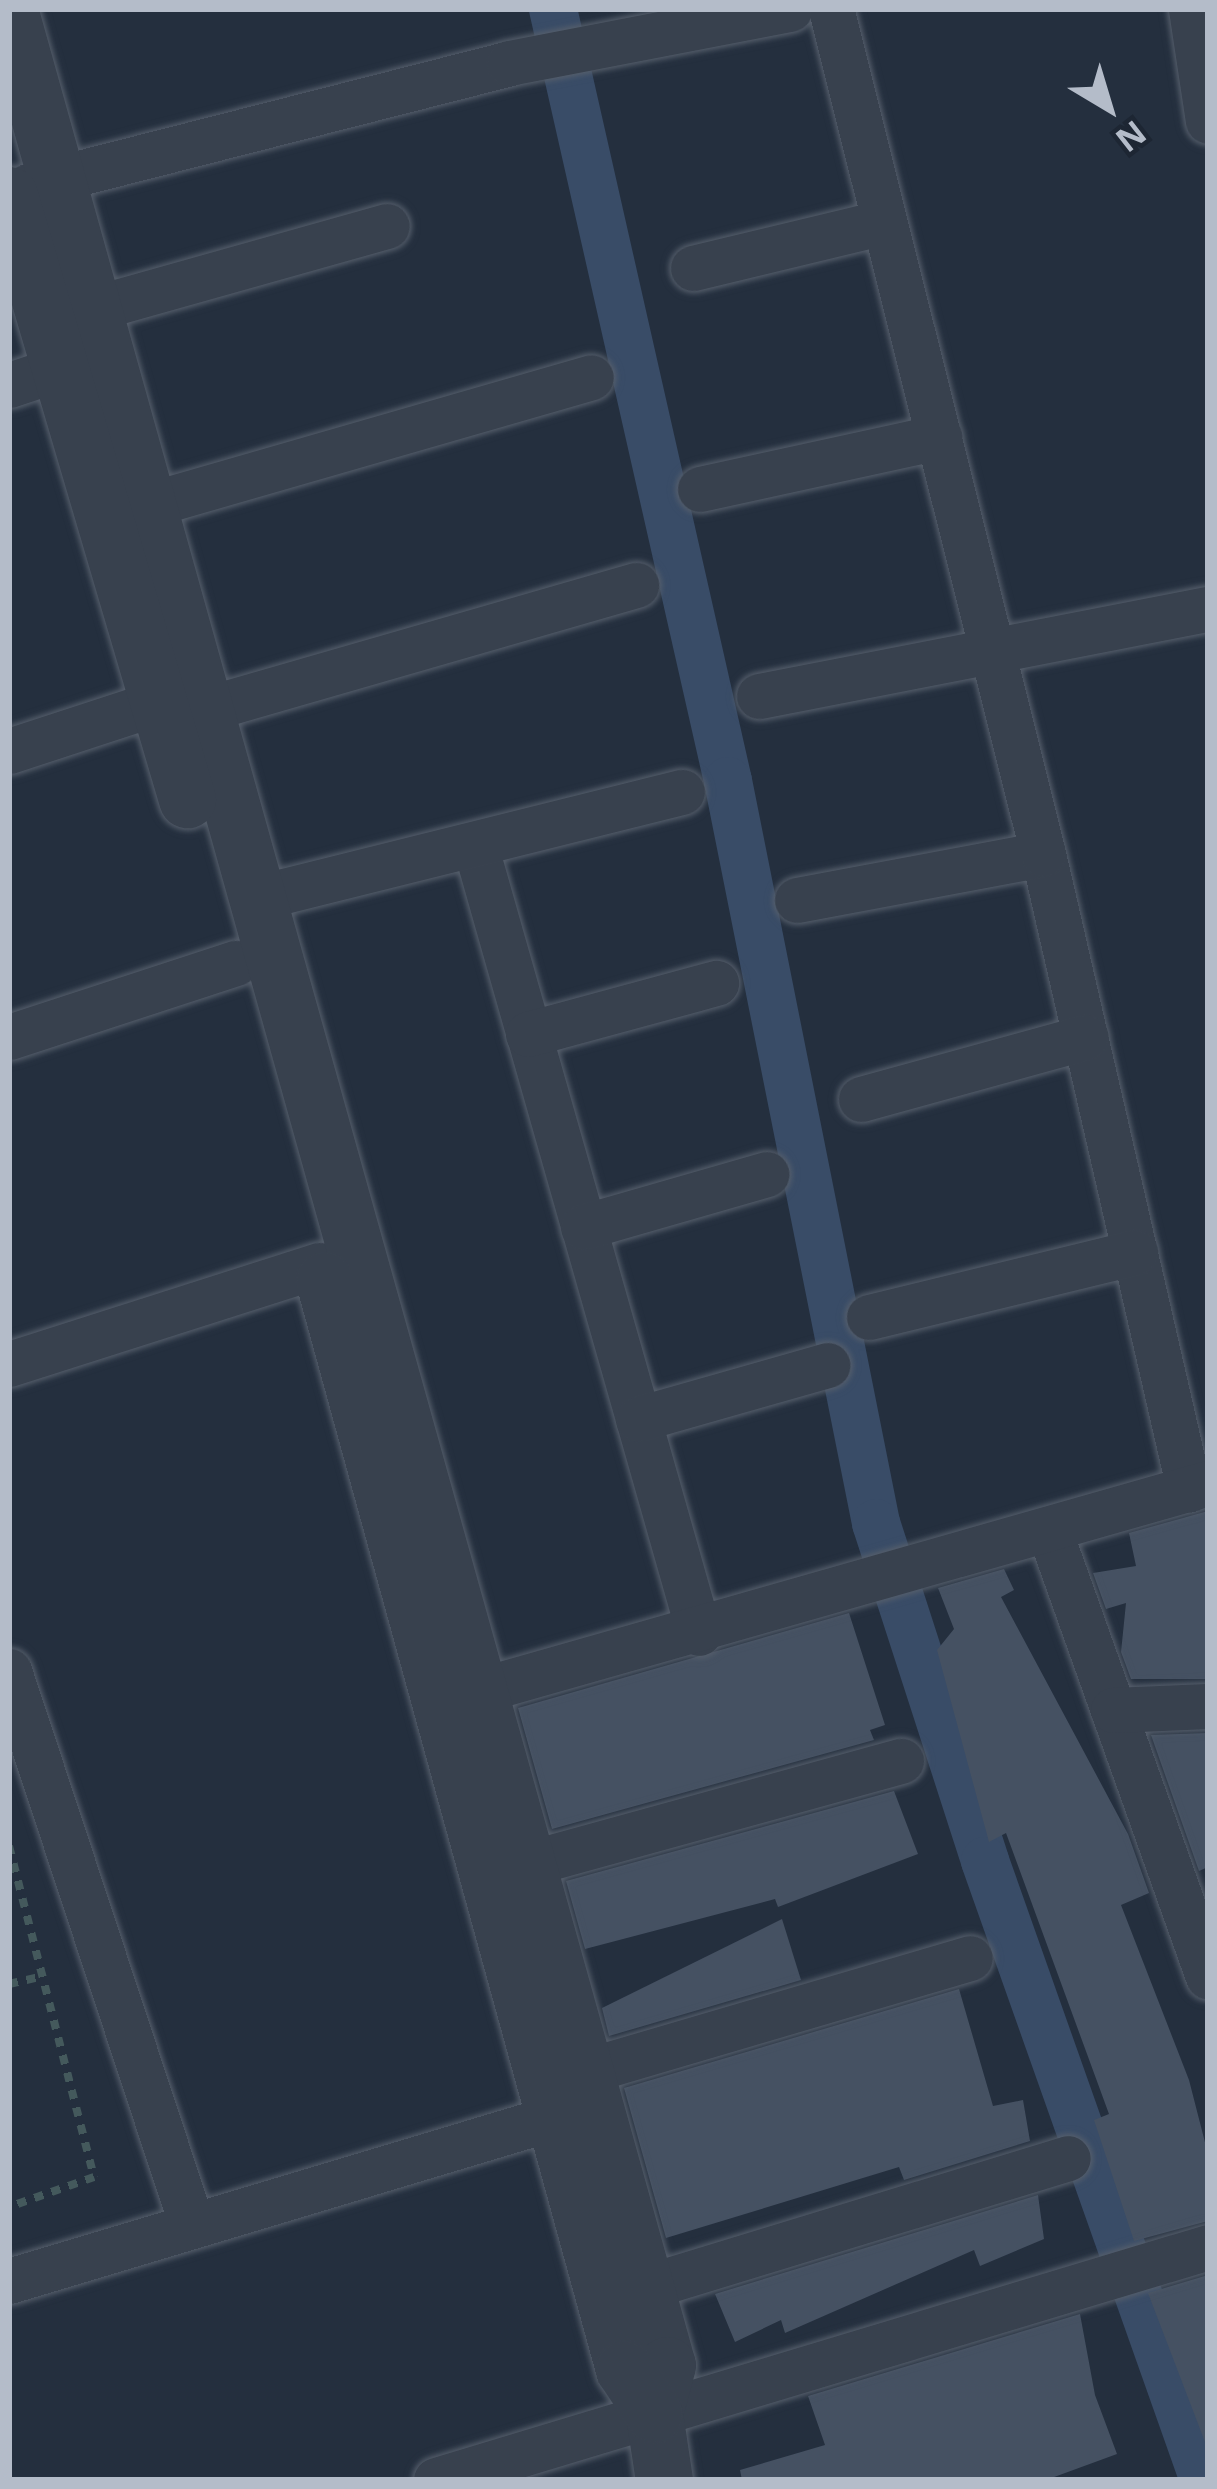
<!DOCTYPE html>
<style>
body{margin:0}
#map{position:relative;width:1217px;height:2489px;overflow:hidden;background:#242f3e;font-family:"Open Sans",sans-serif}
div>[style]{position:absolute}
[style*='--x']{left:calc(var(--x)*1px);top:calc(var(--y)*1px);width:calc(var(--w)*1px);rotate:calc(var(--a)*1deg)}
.canal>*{height:48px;margin:-24px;padding:0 24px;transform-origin:24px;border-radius:24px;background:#394c67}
.building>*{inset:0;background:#455162}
.path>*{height:8px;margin-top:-4px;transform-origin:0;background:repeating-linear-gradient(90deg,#44595c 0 9px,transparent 0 18px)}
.roads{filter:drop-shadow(0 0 3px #565f6c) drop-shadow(0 0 3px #565f6c)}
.minor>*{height:45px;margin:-22.5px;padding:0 22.5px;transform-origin:22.5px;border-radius:22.5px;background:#38414e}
.tertiary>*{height:57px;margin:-28.5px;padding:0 28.5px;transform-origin:28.5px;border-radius:28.5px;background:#38414e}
span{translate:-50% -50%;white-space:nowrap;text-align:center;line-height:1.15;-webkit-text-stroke:10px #1d2633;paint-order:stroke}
.frame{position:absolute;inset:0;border:12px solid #b4bcc9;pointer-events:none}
.north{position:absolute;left:1049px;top:48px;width:120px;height:120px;-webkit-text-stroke:9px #1d2633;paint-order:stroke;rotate:142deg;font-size:33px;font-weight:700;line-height:48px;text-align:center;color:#b4bcc9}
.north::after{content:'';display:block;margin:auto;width:42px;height:54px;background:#b4bcc9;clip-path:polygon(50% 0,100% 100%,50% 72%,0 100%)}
</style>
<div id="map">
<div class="canal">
<div style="--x:553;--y:9;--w:792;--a:77.23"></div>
<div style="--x:728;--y:781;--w:757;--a:78.72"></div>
<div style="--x:876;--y:1523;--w:355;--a:72.1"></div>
<div style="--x:985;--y:1861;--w:657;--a:70.52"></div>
</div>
<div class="building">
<div style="clip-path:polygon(1208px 1511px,1208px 1679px,1131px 1679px,1121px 1652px,1126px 1603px,1106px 1609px,1093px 1573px,1136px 1566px,1129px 1533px)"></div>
<div style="clip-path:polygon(1004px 1569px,1014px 1590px,1001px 1597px,1128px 1834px,1149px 1893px,1121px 1905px,1189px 2080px,1208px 2154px,1208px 2221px,1134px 2241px,1094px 2120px,1109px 2114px,1006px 1833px,989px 1842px,937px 1650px,954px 1629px,938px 1588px)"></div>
<div style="clip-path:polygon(849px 1613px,885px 1725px,870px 1730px,874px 1740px,552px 1829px,518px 1708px)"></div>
<div style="clip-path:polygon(1208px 1733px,1208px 1867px,1199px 1871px,1151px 1735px)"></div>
<div style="clip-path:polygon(894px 1791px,918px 1854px,778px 1907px,775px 1899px,585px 1949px,566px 1881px)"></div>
<div style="clip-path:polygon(782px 1919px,801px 1980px,609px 2036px,602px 2008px)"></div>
<div style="clip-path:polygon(959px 1989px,993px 2106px,1023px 2100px,1030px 2141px,904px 2180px,899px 2167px,666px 2238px,624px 2088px)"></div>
<div style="clip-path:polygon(1038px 2195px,1044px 2239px,980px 2266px,974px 2250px,785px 2333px,781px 2320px,735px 2342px,715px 2294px)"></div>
<div style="clip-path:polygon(1208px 2275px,1208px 2441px,1205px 2442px,1148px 2293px)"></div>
<div style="clip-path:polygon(1080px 2314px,1095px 2395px,1117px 2454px,1046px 2480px,742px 2480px,740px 2470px,825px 2445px,808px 2396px)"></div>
</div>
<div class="path">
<div style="--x:9;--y:1846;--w:342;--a:75.6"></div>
<div style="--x:94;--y:2177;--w:90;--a:160.6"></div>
<div style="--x:9;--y:1984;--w:35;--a:-13"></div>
</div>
<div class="roads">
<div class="minor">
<div style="--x:1191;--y:9;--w:113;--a:81.4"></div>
<div style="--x:28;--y:186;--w:496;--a:-14.3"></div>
<div style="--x:509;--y:63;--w:286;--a:-10.9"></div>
<div style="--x:693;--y:268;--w:196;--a:-13.5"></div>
<div style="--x:95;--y:308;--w:303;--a:-15.7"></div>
<div style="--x:9;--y:385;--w:54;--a:-18.4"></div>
<div style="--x:700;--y:489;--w:245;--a:-12.3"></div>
<div style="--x:145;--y:506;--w:464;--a:-16.1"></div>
<div style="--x:759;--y:696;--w:457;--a:-11"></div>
<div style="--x:203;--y:710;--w:451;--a:-16.1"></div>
<div style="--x:9;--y:751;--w:158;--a:-18.1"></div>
<div style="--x:475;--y:845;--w:819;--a:74.13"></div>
<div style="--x:1043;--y:854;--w:652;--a:77.05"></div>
<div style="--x:256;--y:898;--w:439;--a:-14"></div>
<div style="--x:797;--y:900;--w:250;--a:-10.6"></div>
<div style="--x:1043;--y:854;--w:871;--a:-104.08"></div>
<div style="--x:528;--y:1034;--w:195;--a:-15.2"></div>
<div style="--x:9;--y:1037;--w:239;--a:-18.1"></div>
<div style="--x:861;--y:1099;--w:233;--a:-15.4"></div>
<div style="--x:583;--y:1227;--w:191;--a:-16.1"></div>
<div style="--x:869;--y:1317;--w:274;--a:-13.7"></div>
<div style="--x:9;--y:1364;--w:326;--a:-17.7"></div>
<div style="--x:638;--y:1419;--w:197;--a:-15.9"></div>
<div style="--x:1049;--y:1530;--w:474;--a:70.4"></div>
<div style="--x:9;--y:1671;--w:584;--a:71.75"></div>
<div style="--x:481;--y:1690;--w:756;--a:-15.89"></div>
<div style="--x:1113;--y:1710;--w:95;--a:-2.4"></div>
<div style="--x:530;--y:1863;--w:385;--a:-15.4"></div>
<div style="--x:586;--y:2071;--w:400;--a:-16.4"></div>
<div style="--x:9;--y:2281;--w:567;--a:-16.71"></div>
<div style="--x:643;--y:2288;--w:444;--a:-17"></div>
<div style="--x:436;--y:2480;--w:806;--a:-16.79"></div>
</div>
<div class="tertiary">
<div style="--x:9;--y:9;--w:2446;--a:74.4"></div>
<div style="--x:667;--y:2365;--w:51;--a:104.9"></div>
<div style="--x:654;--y:2414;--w:67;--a:81.4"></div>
<div style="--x:9;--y:195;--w:630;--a:73.58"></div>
<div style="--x:324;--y:1280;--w:1130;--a:74.6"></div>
<div style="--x:624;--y:2369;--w:54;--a:56.3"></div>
</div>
</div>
<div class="frame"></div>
<div class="north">N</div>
</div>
